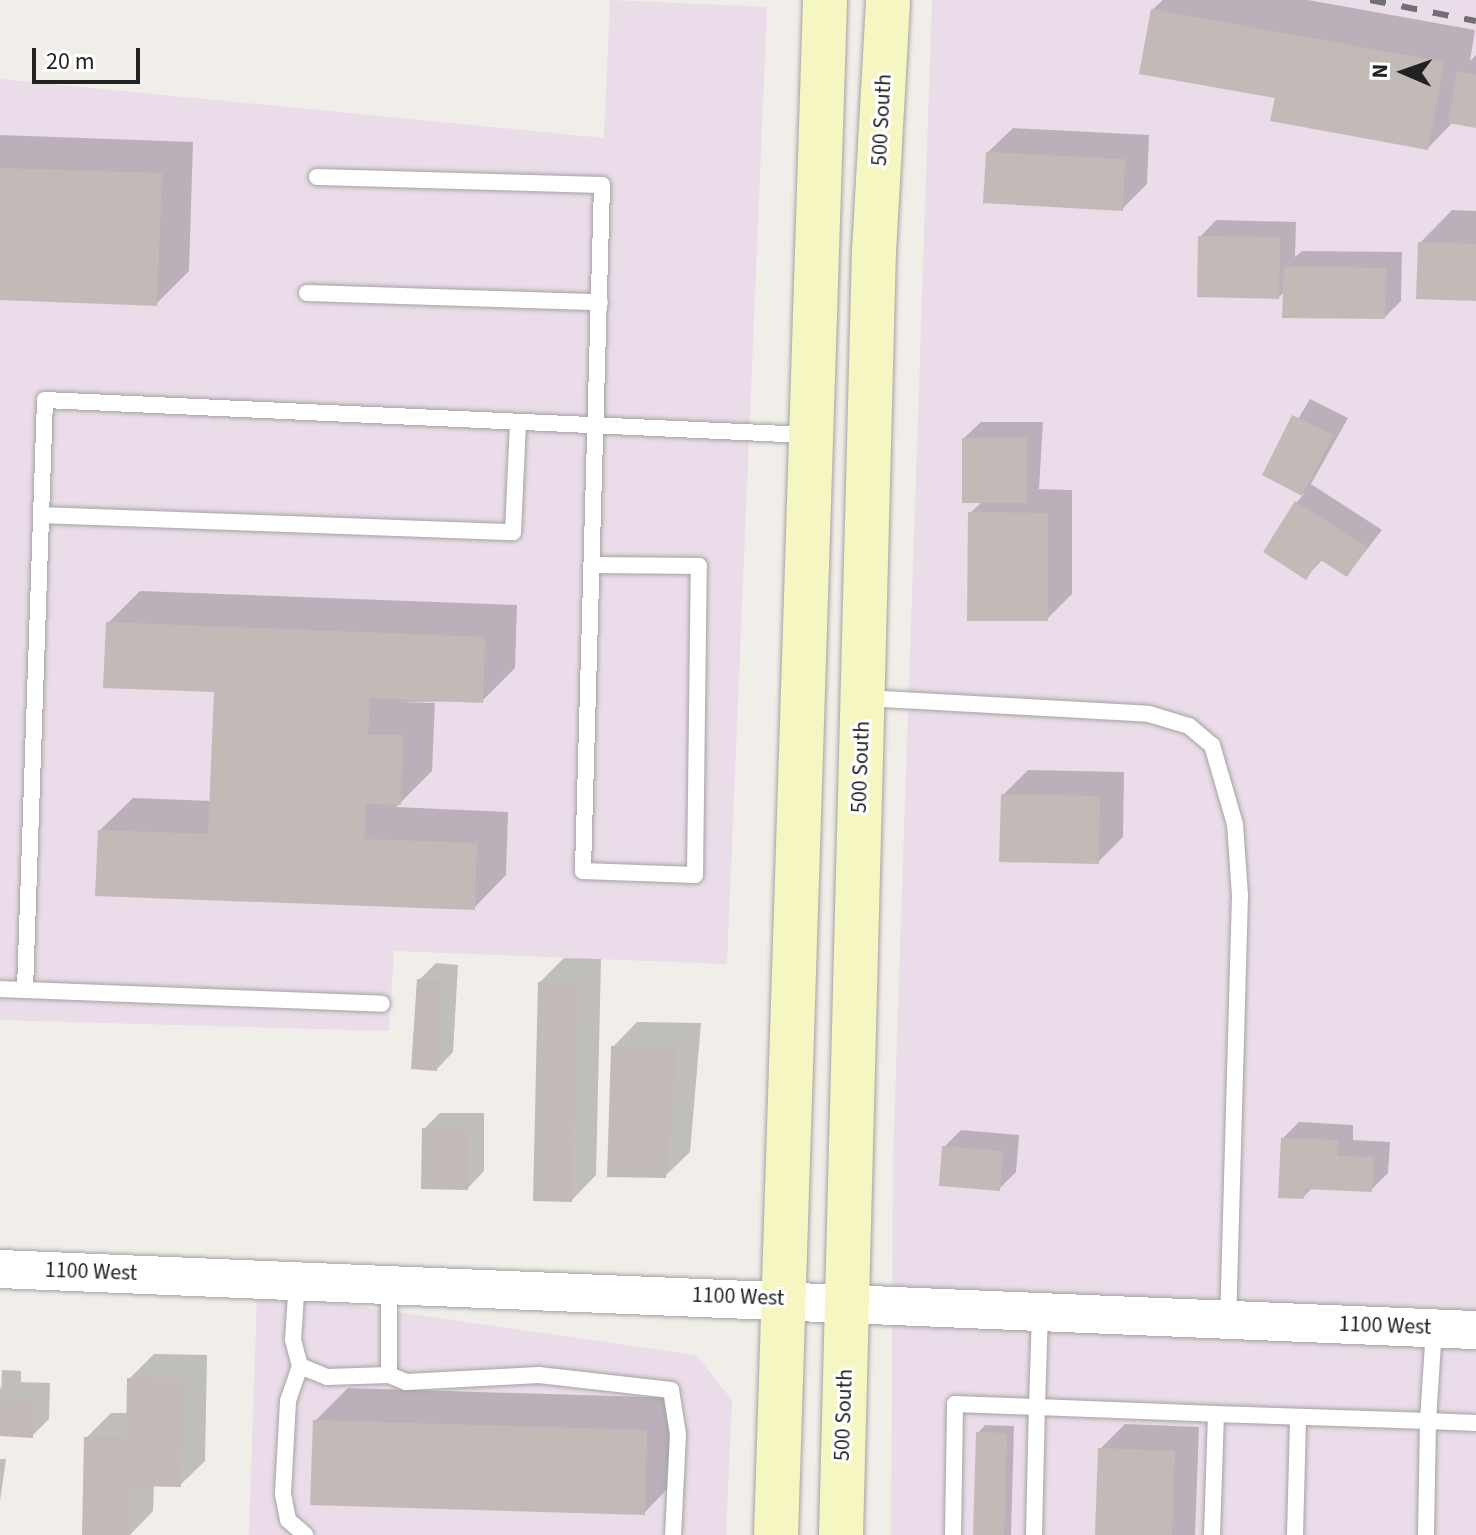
<!DOCTYPE html>
<style>
body{margin:0}
#map{position:relative;width:1476px;height:1535px;overflow:hidden;background:#f1eee9;font-family:"Source Sans 3",sans-serif}
div>[style]{position:absolute}
[style*='--x']{left:calc(var(--x)*1px);top:calc(var(--y)*1px);width:calc(var(--w)*1px);rotate:calc(var(--a)*1deg)}
.industrial>*{inset:0;background:#eadce8}
.shadow>*{inset:0;background:#0003}
.building>*{inset:0;background:#c2bab6}
.roads{filter:drop-shadow(0 0 2px #a3a3a3) drop-shadow(0 0 2px #a3a3a3)}
.service>*{height:16px;margin:-8px;padding:0 8px;transform-origin:8px;border-radius:8px;background:#fff}
.tertiary>*{height:38px;margin:-19px;padding:0 19px;transform-origin:19px;border-radius:19px;background:#fff}
.secondary>*{height:44px;margin:-22px;padding:0 22px;transform-origin:22px;border-radius:22px;background:#f6f6c3}
.rail>*{height:6px;margin-top:-3px;transform-origin:0;background:repeating-linear-gradient(90deg,#707070 0 16px,transparent 0 32px)}
span{translate:-50% -50%;white-space:nowrap;text-align:center;line-height:1.15;-webkit-text-stroke:6px #fff;paint-order:stroke}
.street-label{font-size:22px;color:#222}
.north{position:absolute;left:1364px;top:32px;width:80px;height:80px;-webkit-text-stroke:6px #fff;paint-order:stroke;rotate:272deg;font-size:22px;font-weight:700;line-height:32px;text-align:center;color:#222}
.north::after{content:'';display:block;margin:auto;width:28px;height:36px;background:#222;clip-path:polygon(50% 0,100% 100%,50% 72%,0 100%)}
.scale{position:absolute;left:32px;top:48px;width:108px;height:36px;box-sizing:border-box;border:4px solid #222;border-top:0;padding-left:10px;font-size:24px;line-height:28px;white-space:nowrap;color:#222;-webkit-text-stroke:6px #fff;paint-order:stroke}
</style>
<div id="map">
<div class="industrial">
<div style="clip-path:polygon(610px 0,767px 7px,727px 964px,394px 951px,389px 1031px,0 1020px,0 79px,604px 138px)"></div>
<div style="clip-path:polygon(932px 0,1476px 0,1476px 1535px,891px 1535px,893px 1158px)"></div>
<div style="clip-path:polygon(257px 1292px,696px 1355px,732px 1400px,726px 1535px,249px 1535px)"></div>
</div>
<div class="shadow">
<div style="clip-path:polygon(1163px 0,1308px 0,1475px 30px,1470px 61px,1476px 55px,1476px 126px,1453px 122px,1428px 148px,1277px 97px,1152px 10px)"></div>
<div style="clip-path:polygon(1013px 128px,1149px 135px,1147px 184px,1122px 209px,988px 152px)"></div>
<div style="clip-path:polygon(0 135px,193px 142px,189px 271px,156px 304px,0 298px)"></div>
<div style="clip-path:polygon(1452px 210px,1476px 211px,1476px 299px,1420px 243px)"></div>
<div style="clip-path:polygon(1216px 220px,1296px 222px,1295px 257px,1302px 251px,1402px 252px,1401px 301px,1385px 317px,1285px 291px,1279px 297px,1200px 237px)"></div>
<div style="clip-path:polygon(1310px 399px,1348px 418px,1311px 484px,1382px 530px,1347px 575px,1323px 559px,1306px 577px,1297px 502px,1304px 494px,1265px 474px)"></div>
<div style="clip-path:polygon(981px 422px,1043px 422px,1039px 489px,1072px 490px,1072px 594px,1047px 619px,970px 513px,983px 501px,964px 438px)"></div>
<div style="clip-path:polygon(140px 591px,517px 605px,515px 668px,482px 701px,400px 702px,435px 703px,432px 771px,396px 807px,508px 812px,506px 875px,474px 908px,100px 830px,133px 798px,212px 801px,216px 690px,108px 623px)"></div>
<div style="clip-path:polygon(1028px 770px,1124px 772px,1123px 837px,1098px 862px,1003px 795px)"></div>
<div style="clip-path:polygon(564px 958px,601px 959px,596px 1175px,572px 1200px,540px 982px)"></div>
<div style="clip-path:polygon(436px 963px,458px 965px,453px 1052px,437px 1069px,419px 980px)"></div>
<div style="clip-path:polygon(637px 1022px,701px 1023px,690px 1152px,665px 1176px,613px 1047px)"></div>
<div style="clip-path:polygon(440px 1113px,484px 1113px,484px 1171px,468px 1188px,424px 1129px)"></div>
<div style="clip-path:polygon(1299px 1122px,1353px 1125px,1353px 1140px,1390px 1142px,1388px 1173px,1371px 1190px,1313px 1187px,1303px 1197px,1282px 1139px)"></div>
<div style="clip-path:polygon(961px 1130px,1019px 1135px,1016px 1172px,999px 1189px,944px 1147px)"></div>
<div style="clip-path:polygon(154px 1354px,207px 1355px,205px 1461px,180px 1485px,154px 1485px,153px 1511px,130px 1535px,84px 1535px,86px 1438px,111px 1413px,129px 1413px,129px 1379px)"></div>
<div style="clip-path:polygon(2px 1370px,21px 1371px,21px 1382px,50px 1383px,49px 1419px,32px 1436px,0 1434px)"></div>
<div style="clip-path:polygon(348px 1388px,679px 1398px,676px 1480px,644px 1513px,315px 1421px)"></div>
<div style="clip-path:polygon(1125px 1424px,1199px 1427px,1195px 1535px,1097px 1535px,1100px 1449px)"></div>
<div style="clip-path:polygon(985px 1425px,1014px 1426px,1011px 1535px,975px 1535px,978px 1433px)"></div>
<div style="clip-path:polygon(0 1459px,6px 1459px,0 1501px)"></div>
</div>
<div class="building">
<div style="clip-path:polygon(1151px 9px,1444px 62px,1428px 150px,1270px 121px,1275px 98px,1139px 74px)"></div>
<div style="clip-path:polygon(1457px 71px,1476px 75px,1476px 128px,1448px 123px)"></div>
<div style="clip-path:polygon(986px 152px,1125px 159px,1123px 211px,983px 203px)"></div>
<div style="clip-path:polygon(0 168px,162px 173px,157px 306px,0 300px)"></div>
<div style="clip-path:polygon(1198px 236px,1280px 237px,1279px 299px,1197px 297px)"></div>
<div style="clip-path:polygon(1418px 242px,1476px 244px,1476px 301px,1416px 299px)"></div>
<div style="clip-path:polygon(1284px 266px,1386px 268px,1385px 319px,1282px 318px)"></div>
<div style="clip-path:polygon(1292px 415px,1333px 435px,1302px 496px,1262px 475px)"></div>
<div style="clip-path:polygon(962px 438px,1027px 438px,1027px 503px,962px 503px)"></div>
<div style="clip-path:polygon(1295px 501px,1367px 547px,1347px 577px,1319px 559px,1306px 580px,1263px 552px)"></div>
<div style="clip-path:polygon(968px 512px,1048px 513px,1048px 621px,967px 621px)"></div>
<div style="clip-path:polygon(106px 622px,485px 637px,483px 703px,370px 698px,368px 734px,403px 735px,401px 805px,366px 804px,364px 839px,477px 843px,475px 910px,95px 896px,98px 830px,208px 834px,214px 692px,103px 688px)"></div>
<div style="clip-path:polygon(1001px 794px,1100px 796px,1099px 864px,999px 862px)"></div>
<div style="clip-path:polygon(417px 979px,443px 981px,437px 1071px,411px 1069px)"></div>
<div style="clip-path:polygon(538px 982px,577px 983px,572px 1202px,533px 1201px)"></div>
<div style="clip-path:polygon(611px 1046px,677px 1047px,666px 1178px,607px 1177px)"></div>
<div style="clip-path:polygon(422px 1128px,469px 1129px,468px 1190px,421px 1189px)"></div>
<div style="clip-path:polygon(1281px 1138px,1338px 1140px,1337px 1156px,1374px 1157px,1372px 1192px,1305px 1189px,1304px 1199px,1278px 1198px)"></div>
<div style="clip-path:polygon(942px 1146px,1003px 1151px,1000px 1191px,939px 1186px)"></div>
<div style="clip-path:polygon(127px 1378px,183px 1379px,181px 1487px,130px 1486px,130px 1535px,82px 1535px,84px 1437px,126px 1437px)"></div>
<div style="clip-path:polygon(0 1386px,5px 1398px,34px 1399px,33px 1438px,0 1436px)"></div>
<div style="clip-path:polygon(313px 1420px,647px 1430px,645px 1515px,310px 1505px)"></div>
<div style="clip-path:polygon(976px 1432px,1007px 1433px,1004px 1535px,973px 1535px)"></div>
<div style="clip-path:polygon(1098px 1448px,1175px 1451px,1172px 1535px,1095px 1535px)"></div>
</div>
<div class="roads">
<div class="service">
<div style="--x:317;--y:177;--w:285;--a:1.6"></div>
<div style="--x:602;--y:185;--w:686;--a:91.59"></div>
<div style="--x:583;--y:871;--w:112;--a:2"></div>
<div style="--x:695;--y:875;--w:309;--a:-89.3"></div>
<div style="--x:699;--y:566;--w:106;--a:-179.5"></div>
<div style="--x:307;--y:293;--w:293;--a:1.8"></div>
<div style="--x:41;--y:515;--w:472;--a:2.1"></div>
<div style="--x:513;--y:532;--w:110;--a:-87.4"></div>
<div style="--x:865;--y:698;--w:284;--a:3.2"></div>
<div style="--x:1149;--y:714;--w:42;--a:16.7"></div>
<div style="--x:1189;--y:726;--w:30;--a:40"></div>
<div style="--x:1212;--y:745;--w:82;--a:73.8"></div>
<div style="--x:1235;--y:824;--w:71;--a:86"></div>
<div style="--x:1240;--y:895;--w:424;--a:91.6"></div>
<div style="--x:0;--y:989;--w:382;--a:2.2"></div>
<div style="--x:25;--y:990;--w:590;--a:-88.06"></div>
<div style="--x:45;--y:400;--w:763;--a:2.63"></div>
<div style="--x:297;--y:1280;--w:60;--a:93.8"></div>
<div style="--x:293;--y:1340;--w:27;--a:75"></div>
<div style="--x:300;--y:1366;--w:29;--a:22"></div>
<div style="--x:327;--y:1377;--w:62;--a:-1.8"></div>
<div style="--x:389;--y:1285;--w:90;--a:90"></div>
<div style="--x:389;--y:1375;--w:18;--a:22"></div>
<div style="--x:406;--y:1382;--w:133;--a:-3"></div>
<div style="--x:539;--y:1375;--w:133;--a:6.5"></div>
<div style="--x:671;--y:1390;--w:45;--a:81"></div>
<div style="--x:678;--y:1434;--w:101;--a:92.8"></div>
<div style="--x:300;--y:1366;--w:37;--a:109"></div>
<div style="--x:288;--y:1401;--w:93;--a:93.1"></div>
<div style="--x:283;--y:1494;--w:26;--a:79"></div>
<div style="--x:288;--y:1520;--w:23;--a:41"></div>
<div style="--x:1216;--y:1414;--w:212;--a:1.9"></div>
<div style="--x:1428;--y:1421;--w:93;--a:-86.3"></div>
<div style="--x:953;--y:1535;--w:131;--a:-89.1"></div>
<div style="--x:955;--y:1404;--w:82;--a:2.1"></div>
<div style="--x:1037;--y:1407;--w:97;--a:-88.2"></div>
<div style="--x:1034;--y:1535;--w:128;--a:-88.7"></div>
<div style="--x:1037;--y:1407;--w:179;--a:2.2"></div>
<div style="--x:1216;--y:1414;--w:121;--a:91.9"></div>
<div style="--x:1295;--y:1535;--w:118;--a:-88.5"></div>
<div style="--x:1426;--y:1535;--w:114;--a:-89"></div>
<div style="--x:1428;--y:1421;--w:48;--a:2.4"></div>
</div>
<div class="tertiary">
<div style="--x:0;--y:1269;--w:1477;--a:2.37"></div>
</div>
<div class="secondary">
<div style="--x:776;--y:1535;--w:1536;--a:-88.17"></div>
<div style="--x:841;--y:1535;--w:1283;--a:-88.53"></div>
<div style="--x:874;--y:252;--w:252;--a:-86.8"></div>
</div>
</div>
<div class="rail">
<div style="--x:1370;--y:0;--w:108;--a:11.2"></div>
</div>
<div class="street-label">
<span style="left:882px;top:120px;rotate:-87deg">500 South</span>
<span style="left:861px;top:767px;rotate:-88deg">500 South</span>
<span style="left:91px;top:1272px;rotate:2deg">1100 West</span>
<span style="left:738px;top:1297px;rotate:2deg">1100 West</span>
<span style="left:1385px;top:1326px;rotate:2deg">1100 West</span>
<span style="left:844px;top:1415px;rotate:-88deg">500 South</span>
</div>
<div class="north">N</div>
<div class="scale">20 m</div>
</div>
